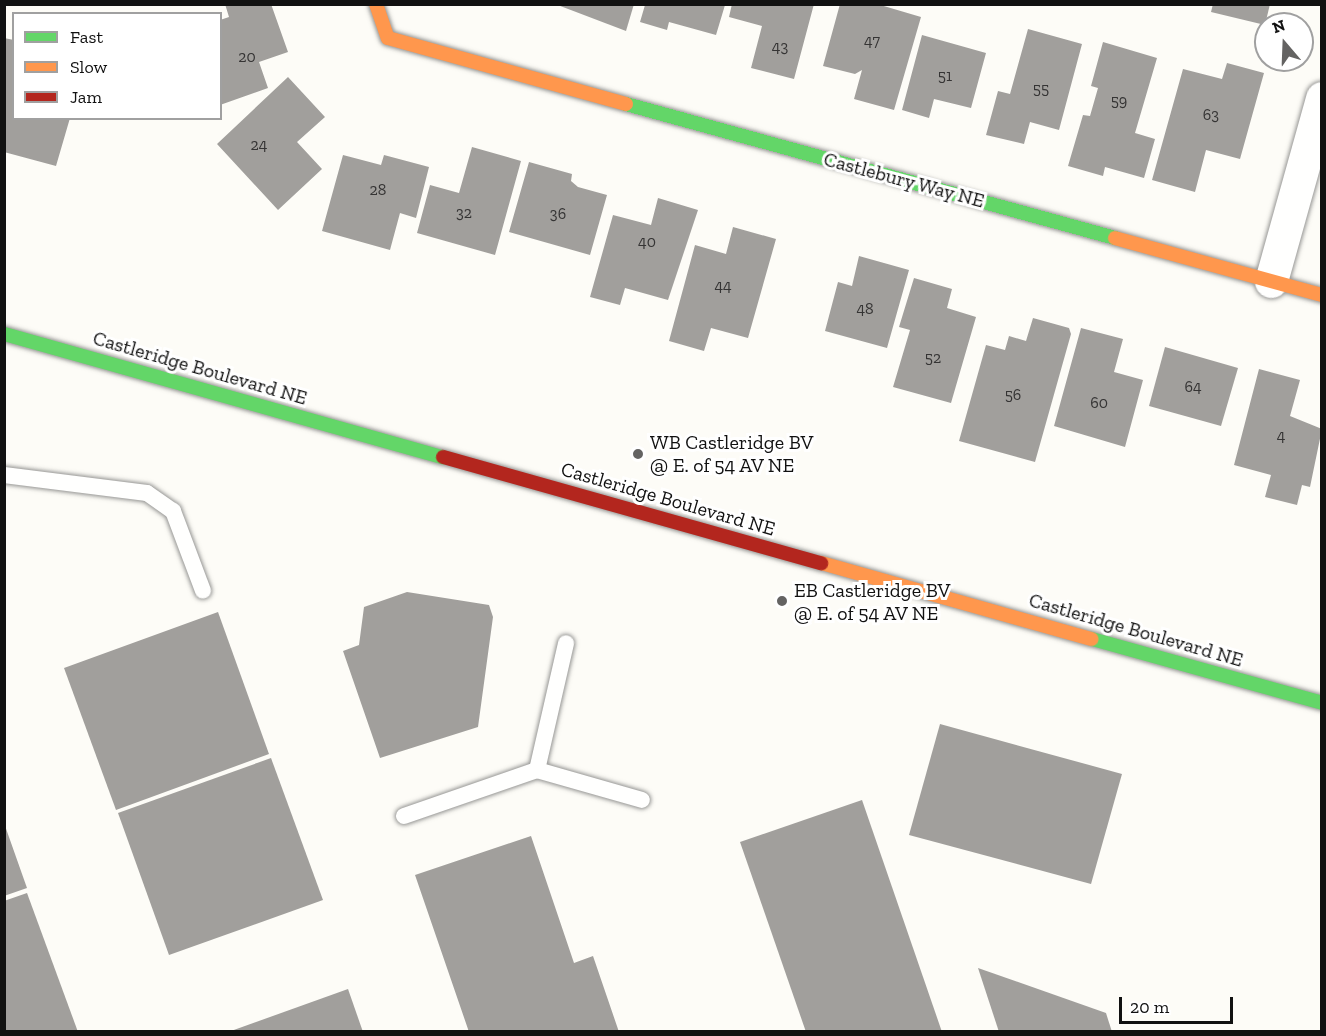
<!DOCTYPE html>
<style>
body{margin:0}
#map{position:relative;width:1326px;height:1036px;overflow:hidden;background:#fdfcf7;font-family:"Zilla Slab",serif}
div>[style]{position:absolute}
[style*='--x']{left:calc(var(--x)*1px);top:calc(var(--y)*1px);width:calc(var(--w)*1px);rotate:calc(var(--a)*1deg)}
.building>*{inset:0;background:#a19f9c}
.roads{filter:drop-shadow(0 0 2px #979795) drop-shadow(0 0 2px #979795)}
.lane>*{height:16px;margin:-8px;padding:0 8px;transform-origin:8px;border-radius:8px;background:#fffffe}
.street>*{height:33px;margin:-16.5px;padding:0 16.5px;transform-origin:16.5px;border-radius:16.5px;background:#fffffe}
.fast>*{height:14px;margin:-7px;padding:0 7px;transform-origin:7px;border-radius:7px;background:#63d668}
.slow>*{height:14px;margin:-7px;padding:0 7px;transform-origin:7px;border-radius:7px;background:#ff974d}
.jam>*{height:14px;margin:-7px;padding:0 7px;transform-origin:7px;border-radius:7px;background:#b3261e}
.dots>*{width:16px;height:16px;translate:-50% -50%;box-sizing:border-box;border:3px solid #fff;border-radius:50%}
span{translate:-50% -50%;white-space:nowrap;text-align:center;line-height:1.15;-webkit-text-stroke:6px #fff;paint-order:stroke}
.number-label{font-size:16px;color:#353434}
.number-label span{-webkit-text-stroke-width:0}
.street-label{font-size:20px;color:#111}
.poi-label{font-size:20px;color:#111}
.left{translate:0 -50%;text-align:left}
.frame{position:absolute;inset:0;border:6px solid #111;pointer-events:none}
.legend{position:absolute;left:12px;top:12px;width:210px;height:108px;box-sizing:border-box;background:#fff;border:2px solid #a0a0a0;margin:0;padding:8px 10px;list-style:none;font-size:18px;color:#111}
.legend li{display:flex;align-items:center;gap:12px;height:30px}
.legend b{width:30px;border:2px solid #a0a0a0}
.north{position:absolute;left:1254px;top:12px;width:60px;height:60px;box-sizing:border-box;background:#fff;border:2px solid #a0a0a0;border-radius:50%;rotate:341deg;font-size:16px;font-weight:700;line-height:24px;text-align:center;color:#111}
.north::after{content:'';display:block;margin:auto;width:21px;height:27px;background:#646362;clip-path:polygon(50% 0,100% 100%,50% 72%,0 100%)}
.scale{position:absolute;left:1119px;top:997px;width:114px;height:27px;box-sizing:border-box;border:3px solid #111;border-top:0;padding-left:8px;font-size:18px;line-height:21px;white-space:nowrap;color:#111;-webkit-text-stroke:4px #fff;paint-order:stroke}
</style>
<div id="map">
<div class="building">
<div style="clip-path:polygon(225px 4px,271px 4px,288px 52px,259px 62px,268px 88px,220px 105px,220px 20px,229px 17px)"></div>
<div style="clip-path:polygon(555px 4px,634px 4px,626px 31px)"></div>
<div style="clip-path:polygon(732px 4px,814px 4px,794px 79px,751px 68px,762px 26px,729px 17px)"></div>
<div style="clip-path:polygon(840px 4px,877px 4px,921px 17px,894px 110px,854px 99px,862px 70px,855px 74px,823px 66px)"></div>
<div style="clip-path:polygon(1213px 4px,1270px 4px,1265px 25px,1211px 12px)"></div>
<div style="clip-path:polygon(645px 5px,725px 5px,716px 35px,669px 22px,667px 30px,640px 22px)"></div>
<div style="clip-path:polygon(1028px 29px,1082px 44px,1059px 130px,1030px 122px,1024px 144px,986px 135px,998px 91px,1010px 94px)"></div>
<div style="clip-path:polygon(922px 35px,986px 53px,971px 108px,934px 99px,929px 118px,902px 110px)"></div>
<div style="clip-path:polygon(4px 38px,14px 40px,14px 118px,70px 118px,56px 166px,4px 152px)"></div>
<div style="clip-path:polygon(1103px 42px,1157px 58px,1135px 133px,1155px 139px,1144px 178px,1105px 167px,1103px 176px,1068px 166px,1083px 115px,1090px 116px,1098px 88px,1091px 86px)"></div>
<div style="clip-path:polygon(1227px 63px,1264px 73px,1240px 159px,1206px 150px,1195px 192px,1152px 180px,1183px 69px,1222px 79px)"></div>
<div style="clip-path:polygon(288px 77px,325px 117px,297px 142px,322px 169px,278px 210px,217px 144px)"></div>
<div style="clip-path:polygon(472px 147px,521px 161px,495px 255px,417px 233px,430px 185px,459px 193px)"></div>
<div style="clip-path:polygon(343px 155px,381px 165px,384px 155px,429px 167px,416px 218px,400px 213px,390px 250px,322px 231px)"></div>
<div style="clip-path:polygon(529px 162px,572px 174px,571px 181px,578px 187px,607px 195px,590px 255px,509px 232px)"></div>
<div style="clip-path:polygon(658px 198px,698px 210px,668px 300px,625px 288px,620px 305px,590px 297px,613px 215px,651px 225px)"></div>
<div style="clip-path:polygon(733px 227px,776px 239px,748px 338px,711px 328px,704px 351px,669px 341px,695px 245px,726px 254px)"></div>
<div style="clip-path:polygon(859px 256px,909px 270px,887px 348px,825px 331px,838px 282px,852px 286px)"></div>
<div style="clip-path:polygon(914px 278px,952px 289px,947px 308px,976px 317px,951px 403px,893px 387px,910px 330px,899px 327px)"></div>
<div style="clip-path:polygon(1033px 318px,1069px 328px,1071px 334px,1035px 462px,959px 441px,986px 345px,1005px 350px,1009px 336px,1026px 341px)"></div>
<div style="clip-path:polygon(1081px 328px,1123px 339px,1114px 372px,1143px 380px,1125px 447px,1054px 426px)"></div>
<div style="clip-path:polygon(1165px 347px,1238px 368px,1221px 426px,1149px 406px)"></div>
<div style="clip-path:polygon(1259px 369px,1300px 380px,1290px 416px,1322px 429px,1310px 487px,1302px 485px,1297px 505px,1265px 497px,1271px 475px,1234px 465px)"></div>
<div style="clip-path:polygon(407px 592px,489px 605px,493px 617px,478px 727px,380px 758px,343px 651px,359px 645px,364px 607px)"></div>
<div style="clip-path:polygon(218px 612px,269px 754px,116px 810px,64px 668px)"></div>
<div style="clip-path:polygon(940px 724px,1122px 774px,1091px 884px,909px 835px)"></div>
<div style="clip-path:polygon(271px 758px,323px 900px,169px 955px,118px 813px)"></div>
<div style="clip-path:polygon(862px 800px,942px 1032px,806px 1032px,740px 842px)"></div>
<div style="clip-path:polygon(4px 823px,27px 888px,4px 896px)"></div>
<div style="clip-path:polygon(531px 836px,574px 963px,593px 956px,619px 1032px,469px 1032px,415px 875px)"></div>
<div style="clip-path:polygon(27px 893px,78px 1032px,4px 1032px,4px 901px)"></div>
<div style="clip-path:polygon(978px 968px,1106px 1013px,1112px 1032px,999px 1032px)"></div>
<div style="clip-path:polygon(348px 989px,363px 1032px,231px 1032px,231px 1031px)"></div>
</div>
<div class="roads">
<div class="lane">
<div style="--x:4;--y:475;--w:144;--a:7.2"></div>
<div style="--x:147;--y:493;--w:32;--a:35"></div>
<div style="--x:173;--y:511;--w:85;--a:69.4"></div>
<div style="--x:537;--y:770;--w:130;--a:-77.1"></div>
<div style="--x:404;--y:816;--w:141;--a:-19.1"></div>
<div style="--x:537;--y:770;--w:109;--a:15.9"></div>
</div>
<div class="street">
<div style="--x:1271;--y:281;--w:190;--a:-74.4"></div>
</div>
<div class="fast">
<div style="--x:626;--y:104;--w:507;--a:15.32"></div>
<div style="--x:4;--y:334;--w:456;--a:15.7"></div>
<div style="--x:1092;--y:639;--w:239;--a:15.5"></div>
</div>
<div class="slow">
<div style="--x:376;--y:4;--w:36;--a:71"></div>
<div style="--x:388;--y:38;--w:247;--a:15.5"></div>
<div style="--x:1115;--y:238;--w:215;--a:15.4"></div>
<div style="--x:821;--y:563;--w:281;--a:15.7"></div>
</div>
<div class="jam">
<div style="--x:443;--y:457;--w:393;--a:15.7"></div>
</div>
</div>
<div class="dots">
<div style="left:638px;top:454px;background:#646362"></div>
<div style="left:782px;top:601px;background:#646362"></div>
</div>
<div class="number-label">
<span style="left:872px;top:41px">47</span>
<span style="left:780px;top:47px">43</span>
<span style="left:247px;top:57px">20</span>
<span style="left:945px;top:76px">51</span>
<span style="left:1041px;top:89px">55</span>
<span style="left:1119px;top:101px">59</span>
<span style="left:1211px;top:115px">63</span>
<span style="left:259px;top:145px">24</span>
<span style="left:378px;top:190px">28</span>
<span style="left:464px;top:213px">32</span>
<span style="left:558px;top:214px">36</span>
<span style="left:647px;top:242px">40</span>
<span style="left:723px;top:286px">44</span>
<span style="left:865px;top:309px">48</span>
<span style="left:933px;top:358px">52</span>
<span style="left:1193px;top:387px">64</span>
<span style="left:1013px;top:395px">56</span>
<span style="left:1099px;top:403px">60</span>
<span style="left:1281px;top:436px">4</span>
</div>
<div class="street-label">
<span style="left:904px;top:180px;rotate:15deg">Castlebury Way NE</span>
<span style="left:200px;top:368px;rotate:16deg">Castleridge Boulevard NE</span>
<span style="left:668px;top:499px;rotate:16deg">Castleridge Boulevard NE</span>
<span style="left:1136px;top:630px;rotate:16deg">Castleridge Boulevard NE</span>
</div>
<div class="poi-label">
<span class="left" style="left:650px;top:454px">WB Castleridge BV<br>@ E. of 54 AV NE</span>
<span class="left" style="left:794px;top:602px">EB Castleridge BV<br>@ E. of 54 AV NE</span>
</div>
<div class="frame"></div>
<ul class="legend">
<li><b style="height:8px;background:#63d668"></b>Fast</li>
<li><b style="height:8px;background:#ff974d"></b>Slow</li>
<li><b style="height:8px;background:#b3261e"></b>Jam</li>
</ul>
<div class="north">N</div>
<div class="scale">20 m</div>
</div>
